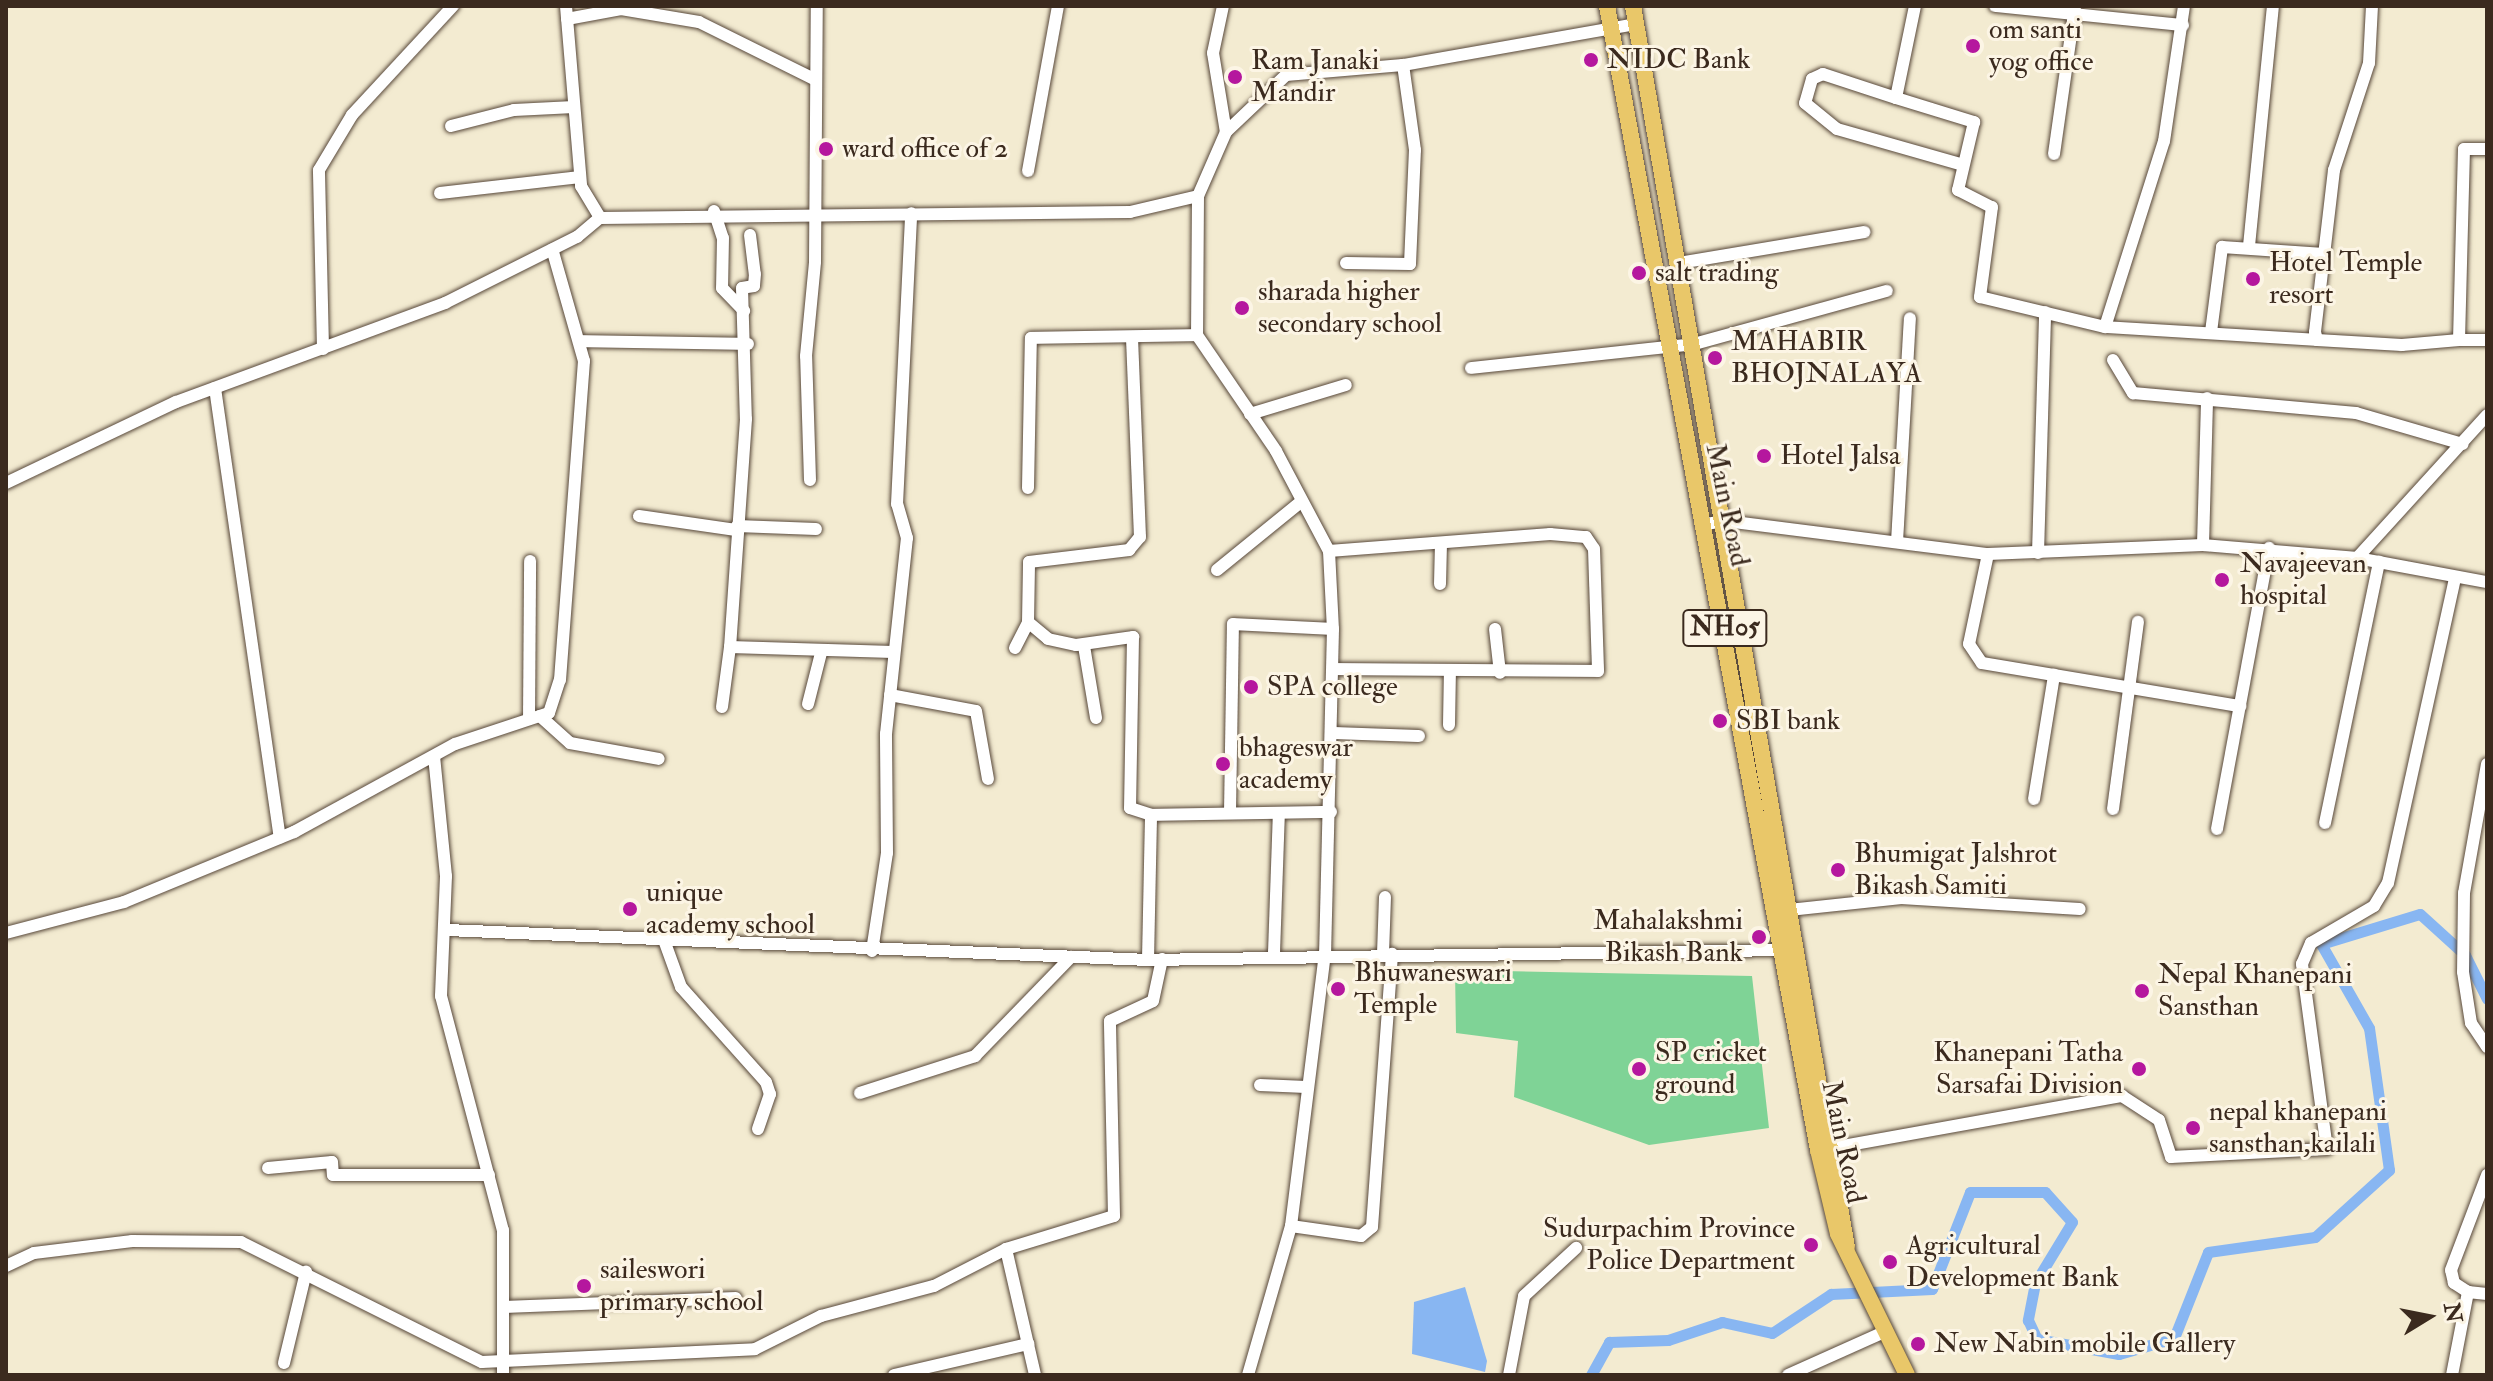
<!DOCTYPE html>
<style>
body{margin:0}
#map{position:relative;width:2493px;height:1381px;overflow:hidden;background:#f3ebd1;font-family:"IM FELL Double Pica",serif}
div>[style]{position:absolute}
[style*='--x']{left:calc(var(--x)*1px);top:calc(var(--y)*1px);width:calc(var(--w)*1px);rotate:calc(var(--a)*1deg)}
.green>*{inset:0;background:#7fd396}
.water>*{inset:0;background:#88b6f2}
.canal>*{height:11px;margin:-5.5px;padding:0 5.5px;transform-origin:5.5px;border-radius:5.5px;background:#88b6f2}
.roads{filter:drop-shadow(0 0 2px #574739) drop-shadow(0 0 2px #574739)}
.minor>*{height:12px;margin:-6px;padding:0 6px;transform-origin:6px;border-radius:6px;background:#fff}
.major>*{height:16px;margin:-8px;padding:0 8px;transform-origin:8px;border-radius:8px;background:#e9c769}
.dots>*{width:22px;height:22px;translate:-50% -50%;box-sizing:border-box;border:4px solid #fcf5e5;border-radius:50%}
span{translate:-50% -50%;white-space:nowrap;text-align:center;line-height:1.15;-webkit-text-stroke:6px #fcf5e5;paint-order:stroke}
.shield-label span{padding:2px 6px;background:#fcf5e5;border:2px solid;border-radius:6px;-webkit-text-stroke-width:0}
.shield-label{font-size:26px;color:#3b2a1e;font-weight:700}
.poi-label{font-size:28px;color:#3b2a1e}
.left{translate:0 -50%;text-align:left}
.right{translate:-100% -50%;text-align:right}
.street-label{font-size:28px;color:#3b2a1e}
.frame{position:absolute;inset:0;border:8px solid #3b2a1e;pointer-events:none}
.north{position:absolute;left:2389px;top:1277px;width:80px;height:80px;-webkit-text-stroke:6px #fcf5e5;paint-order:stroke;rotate:80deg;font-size:22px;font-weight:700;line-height:32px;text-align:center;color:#3b2a1e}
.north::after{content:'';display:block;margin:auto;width:28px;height:36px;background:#3b2a1e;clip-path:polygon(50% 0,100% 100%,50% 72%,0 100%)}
</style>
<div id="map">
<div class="green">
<div style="clip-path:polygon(1455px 970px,1752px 976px,1769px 1128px,1649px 1145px,1514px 1097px,1518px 1041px,1456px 1033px)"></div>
</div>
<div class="water">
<div style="clip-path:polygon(1465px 1287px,1487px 1361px,1485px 1372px,1412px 1354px,1414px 1302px)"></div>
</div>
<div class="canal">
<div style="--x:1591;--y:1375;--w:38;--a:-61"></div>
<div style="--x:1609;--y:1342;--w:59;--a:-1.9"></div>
<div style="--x:1668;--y:1340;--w:57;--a:-18.4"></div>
<div style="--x:1722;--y:1322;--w:51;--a:12.4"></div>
<div style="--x:1772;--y:1333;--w:71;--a:-33.5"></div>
<div style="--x:1831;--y:1294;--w:101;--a:-2.8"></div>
<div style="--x:1932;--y:1289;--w:104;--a:-68.6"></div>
<div style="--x:1970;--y:1192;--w:75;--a:0"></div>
<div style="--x:2045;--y:1192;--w:40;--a:48"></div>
<div style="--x:2072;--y:1222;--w:71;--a:121.2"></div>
<div style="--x:2035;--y:1283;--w:38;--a:101"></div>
<div style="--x:2028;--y:1320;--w:21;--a:65"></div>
<div style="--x:2037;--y:1339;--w:83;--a:10.4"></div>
<div style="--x:2119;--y:1354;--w:57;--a:-16.2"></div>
<div style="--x:2174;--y:1338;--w:92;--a:-68.4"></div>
<div style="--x:2208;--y:1252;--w:108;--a:-8"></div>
<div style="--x:2315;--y:1237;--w:100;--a:-42.2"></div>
<div style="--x:2389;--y:1170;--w:143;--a:-98"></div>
<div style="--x:2369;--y:1028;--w:97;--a:-119.7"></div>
<div style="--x:2321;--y:944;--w:103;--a:-16.9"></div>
<div style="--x:2420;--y:914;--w:61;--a:42.3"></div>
<div style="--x:2465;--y:955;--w:49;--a:63.4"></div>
</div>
<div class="roads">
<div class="minor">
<div style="--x:566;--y:6;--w:181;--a:85.2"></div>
<div style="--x:581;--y:186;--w:37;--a:59"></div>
<div style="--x:1223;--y:6;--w:48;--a:102"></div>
<div style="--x:1213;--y:53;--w:80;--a:80.7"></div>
<div style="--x:1226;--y:132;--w:70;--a:113.6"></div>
<div style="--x:1198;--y:196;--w:139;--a:90.4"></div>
<div style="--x:1197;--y:335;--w:140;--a:55.7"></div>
<div style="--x:1276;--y:451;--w:113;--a:62.1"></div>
<div style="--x:1329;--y:551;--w:78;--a:87.1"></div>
<div style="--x:1333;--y:629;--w:324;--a:91.4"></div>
<div style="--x:1325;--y:953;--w:275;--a:97.1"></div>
<div style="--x:1291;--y:1226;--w:155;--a:106.1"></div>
<div style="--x:1915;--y:6;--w:94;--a:101.7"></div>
<div style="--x:1896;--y:98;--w:77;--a:-161.8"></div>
<div style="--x:1823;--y:74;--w:12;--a:156"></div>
<div style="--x:1812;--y:79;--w:25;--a:106"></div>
<div style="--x:1805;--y:103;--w:41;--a:39.1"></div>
<div style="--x:1837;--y:129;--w:131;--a:15.9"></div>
<div style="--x:1995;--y:6;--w:189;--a:5.8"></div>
<div style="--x:2184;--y:6;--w:136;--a:98.4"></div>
<div style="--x:2164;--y:141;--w:195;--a:107.6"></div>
<div style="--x:2105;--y:327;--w:212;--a:3.5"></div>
<div style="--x:2372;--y:6;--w:57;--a:93"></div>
<div style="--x:2369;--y:63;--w:113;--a:108.1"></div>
<div style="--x:2334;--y:170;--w:163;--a:96.7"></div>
<div style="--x:2315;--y:332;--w:8;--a:76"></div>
<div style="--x:2317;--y:340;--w:85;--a:3.4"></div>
<div style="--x:2402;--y:345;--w:57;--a:-5"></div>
<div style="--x:567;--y:19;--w:55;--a:-10.5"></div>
<div style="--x:621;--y:9;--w:79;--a:9.5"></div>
<div style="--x:699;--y:22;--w:128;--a:26.4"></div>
<div style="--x:1896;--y:98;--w:82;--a:17.1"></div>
<div style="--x:1974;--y:122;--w:70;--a:103.2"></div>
<div style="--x:1958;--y:190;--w:38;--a:27"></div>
<div style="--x:1992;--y:207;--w:91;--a:97.6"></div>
<div style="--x:1980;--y:297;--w:129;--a:13.5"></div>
<div style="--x:451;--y:126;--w:65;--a:-14.3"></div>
<div style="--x:514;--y:110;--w:60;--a:-2.9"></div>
<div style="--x:1226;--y:132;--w:83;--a:-43.5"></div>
<div style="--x:1286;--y:75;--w:117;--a:-4.9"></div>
<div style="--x:1403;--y:65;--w:237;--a:-10"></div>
<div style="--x:2487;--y:149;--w:23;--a:180"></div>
<div style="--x:2464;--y:149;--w:191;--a:91.5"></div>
<div style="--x:2459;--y:340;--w:28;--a:0"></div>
<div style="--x:2054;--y:154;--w:149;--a:-81.9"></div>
<div style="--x:1028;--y:171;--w:168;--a:-79.7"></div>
<div style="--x:440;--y:193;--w:141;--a:-6.5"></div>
<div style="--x:714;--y:211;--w:28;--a:72"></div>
<div style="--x:723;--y:238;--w:50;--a:91.1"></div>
<div style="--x:722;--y:288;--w:32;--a:46"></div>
<div style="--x:750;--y:235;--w:39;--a:83"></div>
<div style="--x:755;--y:274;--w:12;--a:95"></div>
<div style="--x:754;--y:286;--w:12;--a:171"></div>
<div style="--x:742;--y:288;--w:131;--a:88.3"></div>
<div style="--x:746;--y:419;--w:229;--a:94"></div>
<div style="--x:730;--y:647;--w:163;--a:1.8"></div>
<div style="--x:2249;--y:246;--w:241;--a:-84.3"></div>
<div style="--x:1346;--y:263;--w:64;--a:0.9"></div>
<div style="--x:1410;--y:264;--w:114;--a:-87.5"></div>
<div style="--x:1415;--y:150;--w:86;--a:-98"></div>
<div style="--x:1679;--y:263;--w:188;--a:-9.5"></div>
<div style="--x:2211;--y:332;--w:86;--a:-82.6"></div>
<div style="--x:2222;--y:247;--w:102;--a:3.9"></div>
<div style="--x:579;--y:341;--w:169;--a:1"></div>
<div style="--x:323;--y:349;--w:179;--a:-91.3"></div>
<div style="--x:319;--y:170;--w:64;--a:-59"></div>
<div style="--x:352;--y:115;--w:149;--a:-47.2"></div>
<div style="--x:2113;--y:360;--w:39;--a:59"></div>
<div style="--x:2133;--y:393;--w:224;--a:5.1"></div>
<div style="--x:2356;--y:413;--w:111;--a:16.2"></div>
<div style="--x:1471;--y:368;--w:224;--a:-6.1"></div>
<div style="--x:1694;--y:344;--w:200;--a:-15.4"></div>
<div style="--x:215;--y:388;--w:454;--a:81.8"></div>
<div style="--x:1250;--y:414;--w:100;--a:-16.8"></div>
<div style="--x:810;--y:480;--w:124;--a:-91.8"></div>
<div style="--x:806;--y:356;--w:94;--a:-84.5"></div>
<div style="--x:815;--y:262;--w:256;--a:-89.6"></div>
<div style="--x:6;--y:483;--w:188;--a:-25.5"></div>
<div style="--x:176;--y:402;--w:287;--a:-20.2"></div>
<div style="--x:445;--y:303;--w:148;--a:-26.6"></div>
<div style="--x:577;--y:237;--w:30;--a:-40"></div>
<div style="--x:600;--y:218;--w:530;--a:-0.65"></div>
<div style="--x:1130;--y:212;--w:70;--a:-13.2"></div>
<div style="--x:1028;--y:488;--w:150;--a:-88.9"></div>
<div style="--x:1031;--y:338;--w:166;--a:-1"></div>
<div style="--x:639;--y:516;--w:98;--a:8.2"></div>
<div style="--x:1706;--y:524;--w:20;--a:-9"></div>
<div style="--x:1726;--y:521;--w:264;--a:7.2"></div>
<div style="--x:1988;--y:554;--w:215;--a:-2.4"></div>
<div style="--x:2203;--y:545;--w:155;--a:4.8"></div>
<div style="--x:2357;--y:558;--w:193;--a:-47.7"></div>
<div style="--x:737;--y:526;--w:79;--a:2.2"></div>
<div style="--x:1897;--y:542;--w:224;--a:-86.7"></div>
<div style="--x:2203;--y:545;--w:147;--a:-88.4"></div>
<div style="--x:1329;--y:551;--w:222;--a:-4.4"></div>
<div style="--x:1550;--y:534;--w:36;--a:5"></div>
<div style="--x:1586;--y:537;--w:14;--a:56"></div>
<div style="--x:1594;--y:549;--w:122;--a:88.1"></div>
<div style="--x:1598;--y:671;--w:264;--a:-179.6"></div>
<div style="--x:2038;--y:553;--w:241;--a:-88.3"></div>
<div style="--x:1988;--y:554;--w:92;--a:101.9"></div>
<div style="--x:1969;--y:644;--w:23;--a:56"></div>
<div style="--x:1982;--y:663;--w:262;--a:9.5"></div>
<div style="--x:2357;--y:558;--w:132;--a:10.5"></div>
<div style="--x:1217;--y:570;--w:109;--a:-39.1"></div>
<div style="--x:1440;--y:584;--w:41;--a:-88.6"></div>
<div style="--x:1028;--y:622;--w:26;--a:40"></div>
<div style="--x:1048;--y:639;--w:29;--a:12"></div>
<div style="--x:1076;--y:645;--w:58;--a:-8"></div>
<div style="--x:1133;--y:637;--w:171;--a:91"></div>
<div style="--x:1130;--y:808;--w:22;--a:18"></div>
<div style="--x:1495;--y:629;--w:44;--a:83.5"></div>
<div style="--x:1084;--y:646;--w:73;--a:80.5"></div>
<div style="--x:1015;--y:648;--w:29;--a:-63"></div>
<div style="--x:1028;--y:622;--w:60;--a:-89"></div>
<div style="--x:1029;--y:562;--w:101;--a:-6.8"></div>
<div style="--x:1129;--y:550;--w:17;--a:-50"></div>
<div style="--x:1140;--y:537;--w:200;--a:-92.3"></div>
<div style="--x:890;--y:695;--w:87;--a:10.5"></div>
<div style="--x:976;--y:711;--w:69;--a:80"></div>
<div style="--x:808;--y:704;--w:53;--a:-75.7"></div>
<div style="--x:722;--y:707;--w:61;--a:-82.4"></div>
<div style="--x:540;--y:716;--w:40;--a:42"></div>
<div style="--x:570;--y:743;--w:90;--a:10.2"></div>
<div style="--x:529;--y:719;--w:158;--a:-89.6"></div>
<div style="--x:1449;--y:725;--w:55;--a:-89"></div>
<div style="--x:1333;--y:733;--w:86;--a:2"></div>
<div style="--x:434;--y:756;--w:121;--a:84.3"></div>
<div style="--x:446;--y:876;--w:120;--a:92.4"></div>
<div style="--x:441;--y:996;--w:242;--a:75.2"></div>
<div style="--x:503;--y:1230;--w:145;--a:90"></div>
<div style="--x:2487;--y:764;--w:131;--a:100.1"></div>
<div style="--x:2464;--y:893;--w:79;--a:90.7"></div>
<div style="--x:2463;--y:972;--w:52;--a:81.1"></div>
<div style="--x:2471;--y:1023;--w:29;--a:56"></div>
<div style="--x:2034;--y:799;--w:126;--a:-80.8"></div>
<div style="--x:2113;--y:809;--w:189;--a:-82.4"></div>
<div style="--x:1230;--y:812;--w:188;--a:-89.1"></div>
<div style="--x:1233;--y:624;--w:100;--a:2.9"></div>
<div style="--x:2325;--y:823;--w:267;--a:-78.3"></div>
<div style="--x:2217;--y:829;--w:286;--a:-79.5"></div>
<div style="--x:1789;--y:910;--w:113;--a:-6.1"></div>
<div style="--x:1901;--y:898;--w:179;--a:3.5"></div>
<div style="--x:447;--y:930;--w:702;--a:2.45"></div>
<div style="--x:1148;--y:960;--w:640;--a:-0.9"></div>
<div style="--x:6;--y:933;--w:122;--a:-14.7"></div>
<div style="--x:124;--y:902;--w:184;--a:-22.4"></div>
<div style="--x:294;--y:832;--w:183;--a:-28.7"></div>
<div style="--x:455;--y:744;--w:99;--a:-18.3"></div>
<div style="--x:549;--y:713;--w:35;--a:-72"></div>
<div style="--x:560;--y:680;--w:320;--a:-85.7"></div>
<div style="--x:584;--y:361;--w:116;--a:-105.9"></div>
<div style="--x:664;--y:940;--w:50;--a:70.1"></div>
<div style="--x:681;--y:987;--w:127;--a:48.2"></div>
<div style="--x:766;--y:1082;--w:13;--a:72"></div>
<div style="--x:770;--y:1094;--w:37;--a:109"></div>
<div style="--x:872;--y:951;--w:99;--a:-81.3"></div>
<div style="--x:887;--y:853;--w:119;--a:-90.5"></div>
<div style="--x:886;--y:734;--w:197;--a:-83.9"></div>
<div style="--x:907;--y:538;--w:35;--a:-106"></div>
<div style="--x:897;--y:504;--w:291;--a:-87.2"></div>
<div style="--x:1274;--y:953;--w:140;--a:-88"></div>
<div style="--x:1383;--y:954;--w:57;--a:-88"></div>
<div style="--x:1148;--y:960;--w:145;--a:-88.8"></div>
<div style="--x:1151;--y:815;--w:180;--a:-1"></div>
<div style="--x:1260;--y:1085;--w:46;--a:2.5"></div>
<div style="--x:860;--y:1093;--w:121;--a:-17.8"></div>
<div style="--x:975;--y:1056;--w:138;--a:-45.9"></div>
<div style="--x:1832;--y:1148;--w:295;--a:-10.2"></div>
<div style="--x:2122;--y:1096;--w:44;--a:33"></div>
<div style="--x:2159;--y:1120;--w:39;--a:72"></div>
<div style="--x:2171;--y:1157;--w:156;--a:-2.9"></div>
<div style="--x:2327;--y:1149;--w:187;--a:-97.7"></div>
<div style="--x:2302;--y:964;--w:23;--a:-67"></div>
<div style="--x:2311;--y:943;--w:73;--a:-30.4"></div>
<div style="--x:2374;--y:906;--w:27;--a:-59"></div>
<div style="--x:2388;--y:883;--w:313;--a:-77.6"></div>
<div style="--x:268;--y:1168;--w:64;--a:-5.4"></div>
<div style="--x:332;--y:1162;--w:13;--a:86"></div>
<div style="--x:333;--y:1175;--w:156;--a:0"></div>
<div style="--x:1291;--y:1226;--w:71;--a:8.1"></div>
<div style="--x:1361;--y:1236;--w:14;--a:-39"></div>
<div style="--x:1372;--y:1227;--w:274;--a:-85.8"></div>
<div style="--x:1006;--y:1249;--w:129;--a:77"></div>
<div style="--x:6;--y:1266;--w:31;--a:-25"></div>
<div style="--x:34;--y:1253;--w:99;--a:-7"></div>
<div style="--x:132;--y:1241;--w:109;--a:0.5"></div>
<div style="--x:241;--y:1242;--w:269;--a:26.5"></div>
<div style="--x:482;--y:1362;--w:273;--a:-2.7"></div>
<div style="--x:755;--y:1349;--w:74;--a:-26.6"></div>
<div style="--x:821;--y:1316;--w:117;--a:-14.9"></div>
<div style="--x:934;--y:1286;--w:81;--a:-27.2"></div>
<div style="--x:1006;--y:1249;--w:113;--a:-17"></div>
<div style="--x:1114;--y:1216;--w:195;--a:-91.2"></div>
<div style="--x:1110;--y:1021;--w:47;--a:-24.9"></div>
<div style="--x:1153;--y:1001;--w:43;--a:-77.9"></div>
<div style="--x:2468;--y:1292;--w:17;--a:-147"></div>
<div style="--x:2454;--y:1283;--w:13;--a:-103"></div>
<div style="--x:2451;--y:1270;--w:102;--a:-69.2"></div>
<div style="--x:504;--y:1307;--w:232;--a:-2.2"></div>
<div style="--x:284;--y:1363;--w:94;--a:-76.4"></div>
<div style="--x:894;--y:1375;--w:138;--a:-13"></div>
<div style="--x:1509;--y:1375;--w:80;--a:-79.2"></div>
<div style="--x:1524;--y:1296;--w:71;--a:-42.7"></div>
<div style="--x:1788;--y:1375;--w:103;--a:-24.1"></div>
<div style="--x:2452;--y:1375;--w:85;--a:-79.1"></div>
<div style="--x:2468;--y:1292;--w:19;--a:6"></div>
</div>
<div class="major">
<div style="--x:1607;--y:6;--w:1163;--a:79.55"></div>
<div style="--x:1818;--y:1150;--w:86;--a:76.6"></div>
<div style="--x:1838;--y:1234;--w:157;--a:63.9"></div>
<div style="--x:1633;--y:6;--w:1259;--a:80.22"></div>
</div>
</div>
<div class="dots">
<div style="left:1973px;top:46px;background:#b5179e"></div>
<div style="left:1591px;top:60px;background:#b5179e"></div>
<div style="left:1235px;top:77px;background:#b5179e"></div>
<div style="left:826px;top:149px;background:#b5179e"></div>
<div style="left:1639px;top:273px;background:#b5179e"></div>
<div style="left:2253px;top:279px;background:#b5179e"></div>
<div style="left:1242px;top:308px;background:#b5179e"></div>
<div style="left:1715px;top:358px;background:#b5179e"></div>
<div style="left:1764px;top:456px;background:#b5179e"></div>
<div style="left:2222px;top:580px;background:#b5179e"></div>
<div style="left:1251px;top:687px;background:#b5179e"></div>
<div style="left:1720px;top:721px;background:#b5179e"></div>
<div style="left:1223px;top:764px;background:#b5179e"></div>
<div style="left:1838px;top:870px;background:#b5179e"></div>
<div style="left:630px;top:909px;background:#b5179e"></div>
<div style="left:1759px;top:937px;background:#b5179e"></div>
<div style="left:1338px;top:989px;background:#b5179e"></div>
<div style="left:2142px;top:991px;background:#b5179e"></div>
<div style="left:1639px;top:1069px;background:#b5179e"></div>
<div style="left:2139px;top:1069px;background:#b5179e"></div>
<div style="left:2193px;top:1128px;background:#b5179e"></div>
<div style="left:1811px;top:1245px;background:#b5179e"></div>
<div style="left:1890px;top:1262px;background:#b5179e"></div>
<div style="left:584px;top:1286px;background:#b5179e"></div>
<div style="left:1918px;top:1344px;background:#b5179e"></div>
</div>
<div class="shield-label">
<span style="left:1725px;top:628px">NH05</span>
</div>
<div class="poi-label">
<span class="left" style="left:1989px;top:46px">om santi<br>yog office</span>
<span class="left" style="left:1607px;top:60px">NIDC Bank</span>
<span class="left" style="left:1251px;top:77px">Ram Janaki<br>Mandir</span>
<span class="left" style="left:842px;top:149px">ward office of 2</span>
<span class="left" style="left:2269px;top:279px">Hotel Temple<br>resort</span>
<span class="left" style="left:1655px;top:273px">salt trading</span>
<span class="left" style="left:1258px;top:308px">sharada higher<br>secondary school</span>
<span class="left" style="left:1731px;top:358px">MAHABIR<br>BHOJNALAYA</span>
<span class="left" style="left:1780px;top:456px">Hotel Jalsa</span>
<span class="left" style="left:2240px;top:580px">Navajeevan<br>hospital</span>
<span class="left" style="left:1267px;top:687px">SPA college</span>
<span class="left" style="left:1736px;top:721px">SBI bank</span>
<span class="left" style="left:1239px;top:764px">bhageswar<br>academy</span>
<span class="left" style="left:1854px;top:870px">Bhumigat Jalshrot<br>Bikash Samiti</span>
<span class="left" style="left:646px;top:909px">unique<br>academy school</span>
<span class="right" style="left:1743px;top:937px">Mahalakshmi<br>Bikash Bank</span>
<span class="left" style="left:1354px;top:989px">Bhuwaneswari<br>Temple</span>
<span class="left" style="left:2158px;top:991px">Nepal Khanepani<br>Sansthan</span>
<span class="left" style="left:1655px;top:1069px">SP cricket<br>ground</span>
<span class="right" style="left:2123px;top:1069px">Khanepani Tatha<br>Sarsafai Division</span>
<span class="left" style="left:2209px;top:1128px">nepal khanepani<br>sansthan,kailali</span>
<span class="right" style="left:1795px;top:1245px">Sudurpachim Province<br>Police Department</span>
<span class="left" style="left:1906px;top:1262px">Agricultural<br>Development Bank</span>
<span class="left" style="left:600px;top:1286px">saileswori<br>primary school</span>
<span class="left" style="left:1934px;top:1344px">New Nabin mobile Gallery</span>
</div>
<div class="street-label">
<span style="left:1727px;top:505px;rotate:78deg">Main Road</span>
<span style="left:1843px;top:1142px;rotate:78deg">Main Road</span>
</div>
<div class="frame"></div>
<div class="north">N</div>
</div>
